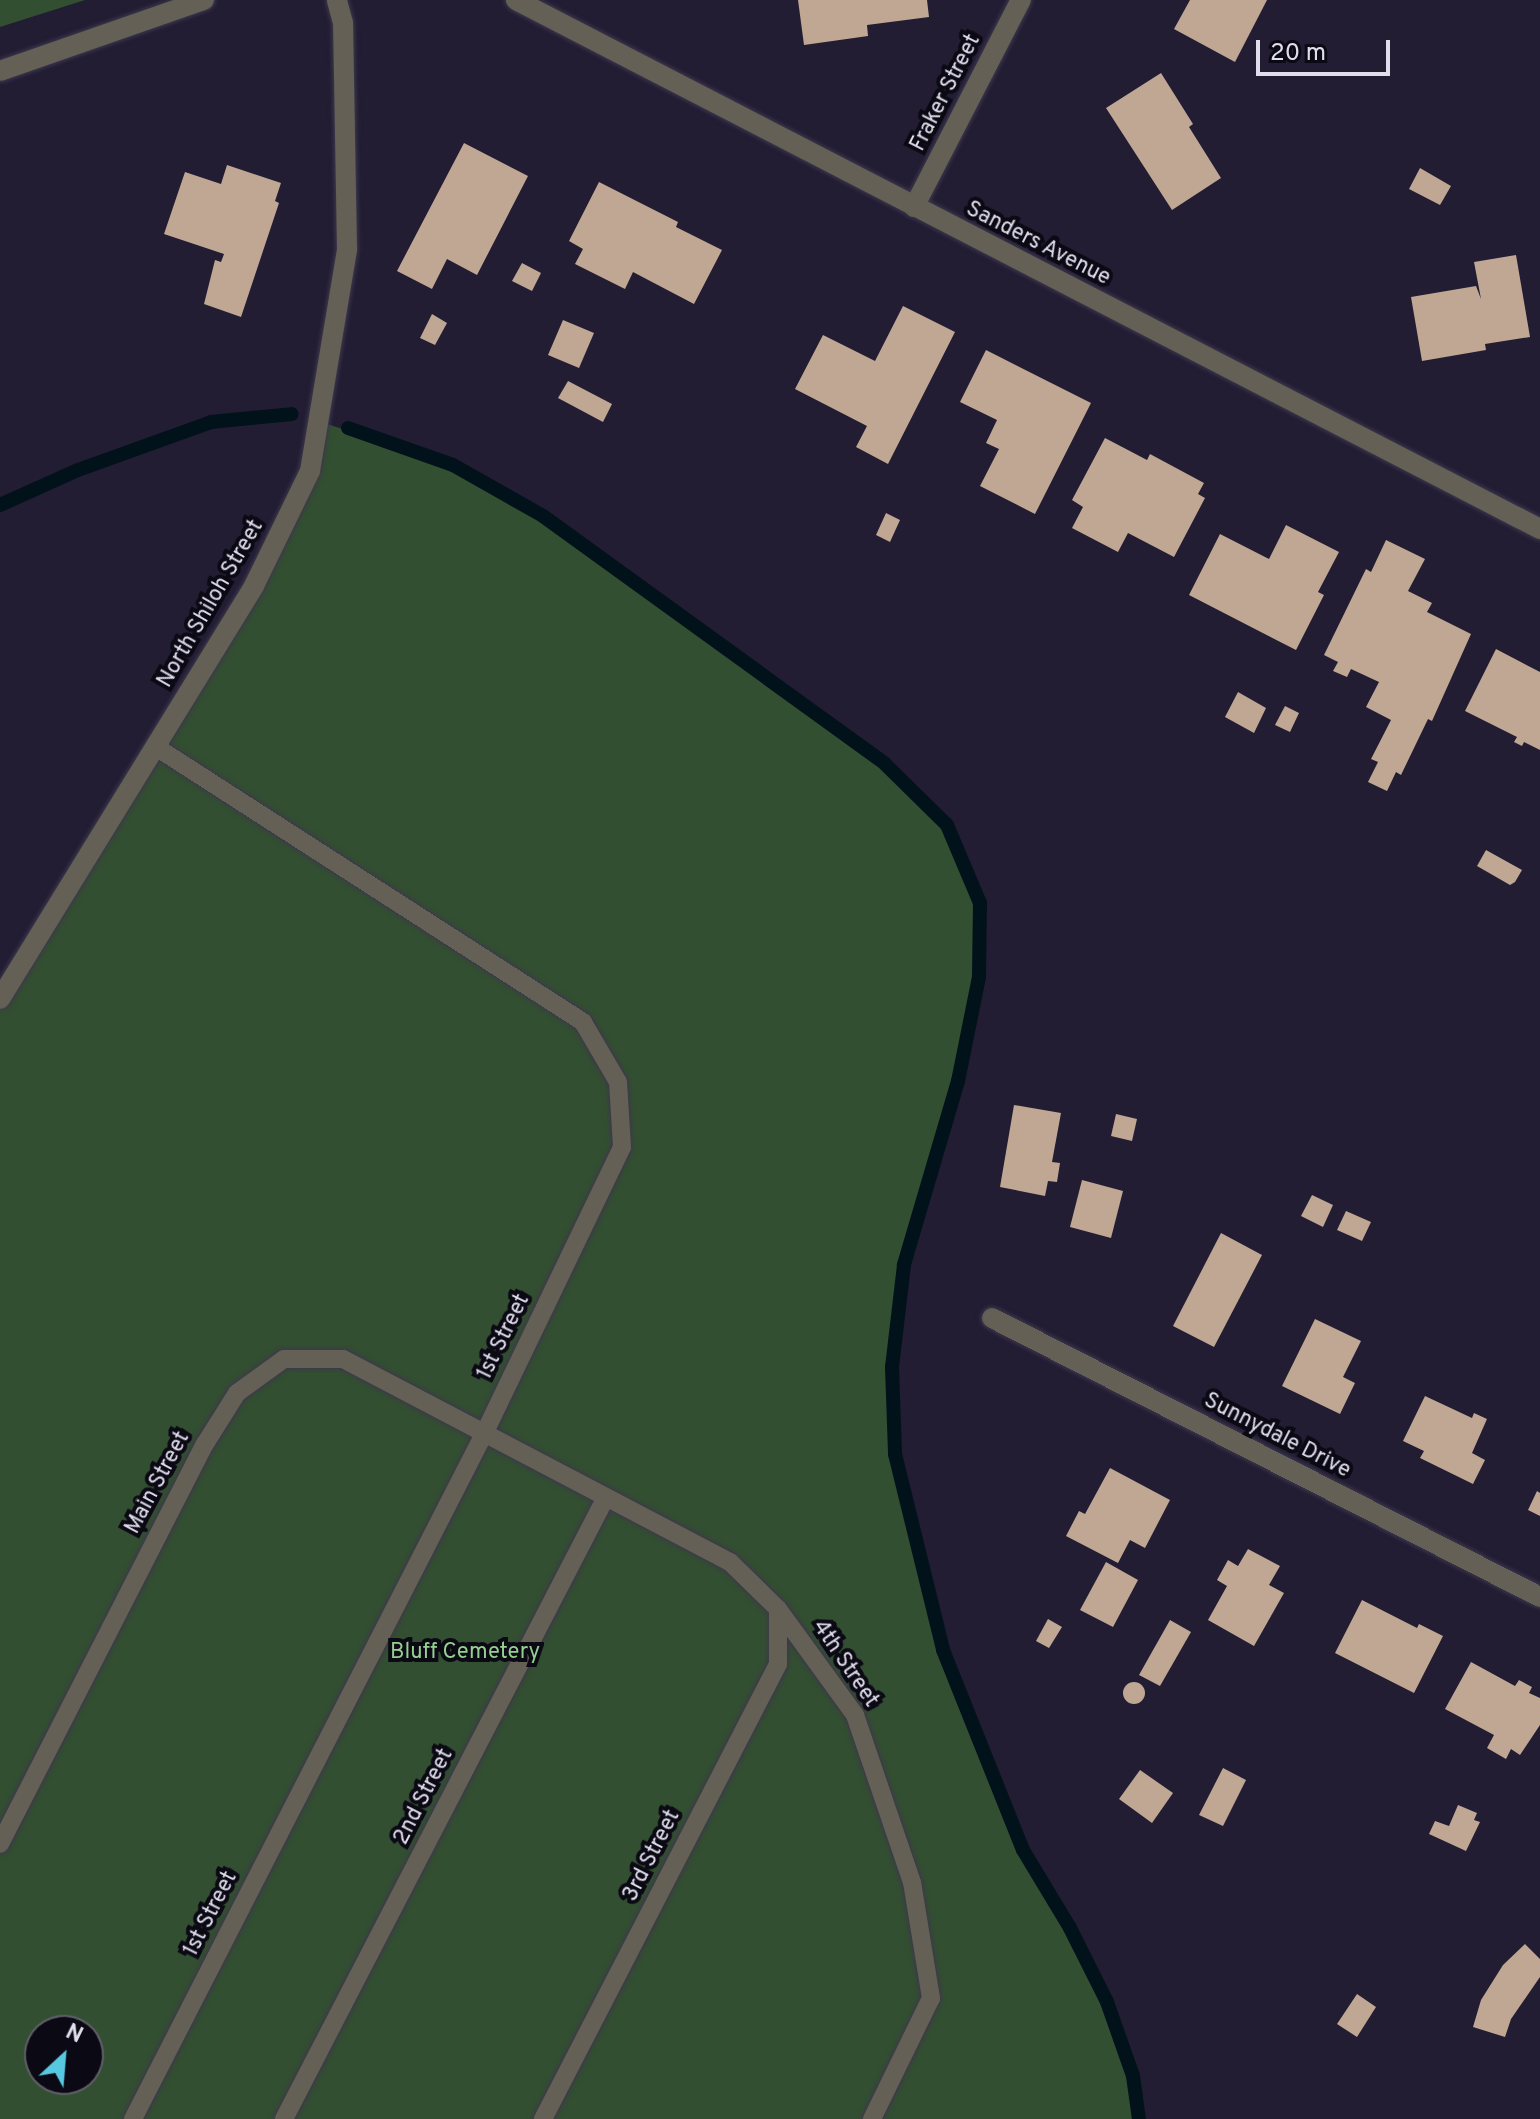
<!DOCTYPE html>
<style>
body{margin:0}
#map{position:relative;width:1540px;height:2119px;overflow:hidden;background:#221d33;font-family:Overpass,sans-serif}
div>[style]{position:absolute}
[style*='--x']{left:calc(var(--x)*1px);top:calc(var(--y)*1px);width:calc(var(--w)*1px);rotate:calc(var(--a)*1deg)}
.green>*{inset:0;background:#334f31}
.stream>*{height:14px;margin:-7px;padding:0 7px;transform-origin:7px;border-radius:7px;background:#02121b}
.building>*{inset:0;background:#c0a793}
.round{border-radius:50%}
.roads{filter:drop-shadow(0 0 2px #3d384d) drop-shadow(0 0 2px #3d384d)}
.lane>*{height:18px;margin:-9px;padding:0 9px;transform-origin:9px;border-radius:9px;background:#656055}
.street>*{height:20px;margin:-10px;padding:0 10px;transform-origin:10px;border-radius:10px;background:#656055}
span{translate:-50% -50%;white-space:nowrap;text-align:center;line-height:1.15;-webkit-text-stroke:8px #0b0913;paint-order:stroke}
.street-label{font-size:22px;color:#e0ddec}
.park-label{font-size:22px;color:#96d091}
.north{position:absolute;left:24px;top:2015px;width:80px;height:80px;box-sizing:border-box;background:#0b0913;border:2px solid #605e6a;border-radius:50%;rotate:26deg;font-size:22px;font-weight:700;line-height:32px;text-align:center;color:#e0ddec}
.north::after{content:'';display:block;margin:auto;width:28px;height:36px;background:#56c9e1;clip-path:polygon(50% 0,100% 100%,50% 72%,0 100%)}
.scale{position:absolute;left:1256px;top:40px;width:134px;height:36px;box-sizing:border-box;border:4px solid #e0ddec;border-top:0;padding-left:10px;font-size:24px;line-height:28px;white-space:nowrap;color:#e0ddec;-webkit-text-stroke:6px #0b0913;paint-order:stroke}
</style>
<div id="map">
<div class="green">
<div style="clip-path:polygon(0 0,85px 0,0 27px)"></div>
<div style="clip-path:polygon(evenodd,318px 421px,453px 465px,543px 516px,885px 764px,947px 825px,980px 903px,979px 977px,958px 1081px,904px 1265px,892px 1367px,895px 1454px,943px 1650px,1023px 1850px,1070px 1928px,1107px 2002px,1133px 2076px,1139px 2119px,0 2119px,0 999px,156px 747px,310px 471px,318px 421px,40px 2031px,88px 2031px,88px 2079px,40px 2079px,40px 2031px)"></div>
</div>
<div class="stream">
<div style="--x:348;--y:428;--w:111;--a:19.4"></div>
<div style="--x:453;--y:465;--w:103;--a:29.5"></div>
<div style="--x:543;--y:516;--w:422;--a:35.9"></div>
<div style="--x:885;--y:764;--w:87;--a:44.5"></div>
<div style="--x:947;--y:825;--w:85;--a:67.1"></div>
<div style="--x:980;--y:903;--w:74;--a:90.8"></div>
<div style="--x:979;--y:977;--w:106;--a:101.4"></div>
<div style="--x:958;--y:1081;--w:192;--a:106.4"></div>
<div style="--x:904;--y:1265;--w:103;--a:96.7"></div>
<div style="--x:892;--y:1367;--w:87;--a:88"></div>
<div style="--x:895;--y:1454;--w:202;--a:76.2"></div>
<div style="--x:943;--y:1650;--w:215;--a:68.2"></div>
<div style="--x:1023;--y:1850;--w:91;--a:58.9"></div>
<div style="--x:1070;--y:1928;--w:83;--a:63.4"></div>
<div style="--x:1107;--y:2002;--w:78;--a:70.6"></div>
<div style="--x:1133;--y:2076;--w:43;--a:82.1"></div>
<div style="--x:0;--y:505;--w:85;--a:-24.2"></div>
<div style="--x:78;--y:470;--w:141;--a:-19.8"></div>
<div style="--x:211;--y:422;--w:81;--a:-5.6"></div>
</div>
<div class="building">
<div style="clip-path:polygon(798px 0,927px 0,929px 17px,867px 25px,868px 36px,804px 45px)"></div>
<div style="clip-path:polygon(1190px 0,1267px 0,1235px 62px,1174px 29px)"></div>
<div style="clip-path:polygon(1161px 73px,1193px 124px,1189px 127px,1221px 178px,1172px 210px,1106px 108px)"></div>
<div style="clip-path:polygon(464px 143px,528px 176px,477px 275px,447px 259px,432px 289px,397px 271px)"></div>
<div style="clip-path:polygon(227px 165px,281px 183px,275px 201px,279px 203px,241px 317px,204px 304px,215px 260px,221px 262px,224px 254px,164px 234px,185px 172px,221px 184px)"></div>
<div style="clip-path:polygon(1420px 168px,1451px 186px,1440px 205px,1409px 189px)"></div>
<div style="clip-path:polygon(599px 182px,678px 222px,676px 227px,722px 250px,694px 304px,633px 272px,625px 289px,575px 264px,583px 249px,569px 241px)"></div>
<div style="clip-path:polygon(1516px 255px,1530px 337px,1485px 344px,1486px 350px,1422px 361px,1411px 297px,1476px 286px,1481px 299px,1474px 262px)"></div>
<div style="clip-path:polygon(522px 263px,541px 273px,532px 291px,512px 281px)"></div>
<div style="clip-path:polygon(903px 306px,955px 332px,888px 464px,856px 447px,867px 426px,795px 389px,823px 335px,875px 361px)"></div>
<div style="clip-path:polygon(432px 314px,447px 323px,435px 345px,420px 338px)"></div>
<div style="clip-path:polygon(563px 320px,594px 333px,579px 368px,548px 355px)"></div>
<div style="clip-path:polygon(986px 350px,1091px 403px,1035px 514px,980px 486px,999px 449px,986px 443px,997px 420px,960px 402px)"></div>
<div style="clip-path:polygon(568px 381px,612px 404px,603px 422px,558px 398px)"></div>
<div style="clip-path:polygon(1105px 438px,1147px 460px,1150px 454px,1204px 483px,1198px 494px,1205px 498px,1174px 557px,1128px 533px,1118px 552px,1072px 528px,1083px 507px,1072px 500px)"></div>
<div style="clip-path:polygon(886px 513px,900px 520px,890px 542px,876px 535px)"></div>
<div style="clip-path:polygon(1286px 525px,1339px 552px,1318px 592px,1324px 595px,1296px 650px,1189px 595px,1220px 534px,1269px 559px)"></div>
<div style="clip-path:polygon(1386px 540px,1425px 559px,1408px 591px,1432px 603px,1427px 612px,1471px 634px,1432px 721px,1428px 719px,1401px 775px,1396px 772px,1387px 791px,1368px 782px,1378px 762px,1371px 759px,1391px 720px,1366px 707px,1379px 682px,1351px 669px,1347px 677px,1333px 671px,1338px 662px,1324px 655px,1366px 569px,1371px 572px)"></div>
<div style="clip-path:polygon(1496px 649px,1540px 672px,1540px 750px,1524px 742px,1522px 746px,1514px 742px,1517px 737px,1465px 711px)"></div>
<div style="clip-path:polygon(1238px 692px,1266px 708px,1254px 733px,1225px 717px)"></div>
<div style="clip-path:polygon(1285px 706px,1299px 713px,1290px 732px,1275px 725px)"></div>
<div style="clip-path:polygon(1486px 850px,1522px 870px,1515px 882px,1510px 885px,1477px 866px)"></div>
<div style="clip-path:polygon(1014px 1105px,1061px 1113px,1052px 1162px,1060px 1163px,1057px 1182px,1048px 1181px,1045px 1196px,1000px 1187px)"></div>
<div style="clip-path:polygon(1116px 1114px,1137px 1119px,1132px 1141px,1111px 1136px)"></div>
<div style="clip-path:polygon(1082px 1180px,1123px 1191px,1111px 1238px,1070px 1227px)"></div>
<div style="clip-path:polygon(1312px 1195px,1333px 1205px,1323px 1227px,1301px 1216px)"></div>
<div style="clip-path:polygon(1346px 1211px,1371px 1222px,1362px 1241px,1337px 1230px)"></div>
<div style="clip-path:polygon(1221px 1233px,1262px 1255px,1214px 1347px,1173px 1326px)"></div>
<div style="clip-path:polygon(1315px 1319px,1361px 1341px,1343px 1377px,1355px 1383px,1340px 1414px,1282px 1386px)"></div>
<div style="clip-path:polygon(1425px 1396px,1472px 1418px,1474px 1413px,1487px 1419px,1472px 1453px,1485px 1460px,1473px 1484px,1420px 1458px,1424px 1451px,1403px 1441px)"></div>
<div style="clip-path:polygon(1110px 1468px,1170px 1500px,1145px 1548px,1130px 1540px,1118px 1563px,1066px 1536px,1079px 1511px,1085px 1514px)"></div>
<div style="clip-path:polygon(1537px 1491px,1540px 1493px,1540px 1516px,1528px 1510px)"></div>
<div style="clip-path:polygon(1248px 1549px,1280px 1566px,1269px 1585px,1284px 1593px,1254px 1646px,1208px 1620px,1227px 1586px,1217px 1580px,1228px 1560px,1238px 1566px)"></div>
<div style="clip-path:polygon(1106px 1562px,1138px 1580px,1113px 1627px,1080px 1610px)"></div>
<div style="clip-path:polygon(1362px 1600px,1417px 1628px,1419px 1624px,1443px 1636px,1414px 1693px,1335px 1653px)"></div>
<div style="clip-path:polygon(1048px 1619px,1062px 1627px,1049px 1648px,1036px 1641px)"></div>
<div style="clip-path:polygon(1170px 1620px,1191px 1632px,1160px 1686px,1139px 1675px)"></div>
<div style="clip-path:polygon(1471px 1662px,1515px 1686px,1519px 1680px,1532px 1687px,1529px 1693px,1540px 1698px,1540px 1725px,1520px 1755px,1511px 1749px,1506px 1759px,1487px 1748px,1494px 1735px,1445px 1709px)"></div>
<div class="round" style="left:1123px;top:1682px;width:22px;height:22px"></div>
<div style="clip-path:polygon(1223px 1768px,1246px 1780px,1223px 1826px,1199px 1815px)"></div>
<div style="clip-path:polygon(1140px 1770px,1173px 1793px,1152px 1823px,1119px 1799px)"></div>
<div style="clip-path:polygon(1458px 1805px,1477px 1813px,1474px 1820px,1480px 1822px,1466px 1851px,1429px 1834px,1435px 1821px,1449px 1826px)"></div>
<div style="clip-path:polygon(1525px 1944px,1540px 1959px,1540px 1977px,1511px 2019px,1505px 2037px,1473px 2027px,1481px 2000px,1503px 1965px)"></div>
<div style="clip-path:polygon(1357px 1994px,1376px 2007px,1357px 2037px,1337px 2024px)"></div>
</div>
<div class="roads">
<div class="lane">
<div style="--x:0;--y:1844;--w:449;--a:-62.9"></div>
<div style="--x:205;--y:1444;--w:60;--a:-57.9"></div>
<div style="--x:237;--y:1393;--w:58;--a:-35.9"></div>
<div style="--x:284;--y:1359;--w:59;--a:0"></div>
<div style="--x:343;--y:1359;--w:437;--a:27.7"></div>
<div style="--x:730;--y:1562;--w:67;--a:44.4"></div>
<div style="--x:778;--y:1609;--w:131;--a:54"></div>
<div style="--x:855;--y:1715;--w:176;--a:71.2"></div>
<div style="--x:912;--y:1882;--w:118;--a:80.7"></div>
<div style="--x:931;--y:1998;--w:135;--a:116"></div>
<div style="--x:133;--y:2119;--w:770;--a:-62.87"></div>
<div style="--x:484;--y:1434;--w:318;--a:-64.3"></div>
<div style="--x:622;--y:1147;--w:65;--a:-93.5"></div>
<div style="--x:618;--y:1082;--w:69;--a:-120.3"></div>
<div style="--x:583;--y:1022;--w:508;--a:-147.22"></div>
<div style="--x:284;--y:2119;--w:700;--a:-62.63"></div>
<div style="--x:543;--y:2119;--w:512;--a:-62.68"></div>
<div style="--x:778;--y:1664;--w:55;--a:-90"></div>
</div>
<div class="street">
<div style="--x:516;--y:0;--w:1153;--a:27.32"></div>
<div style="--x:0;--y:71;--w:216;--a:-19.2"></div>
<div style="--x:914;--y:207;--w:233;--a:-62.7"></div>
<div style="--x:0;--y:999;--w:485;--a:-58.4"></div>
<div style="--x:254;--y:586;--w:128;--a:-64"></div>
<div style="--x:310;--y:471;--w:225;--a:-80.5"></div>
<div style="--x:347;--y:249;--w:226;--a:-91"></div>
<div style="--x:343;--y:23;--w:24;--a:-105"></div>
<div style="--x:992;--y:1318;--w:615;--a:26.98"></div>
</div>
</div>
<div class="street-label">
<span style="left:946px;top:93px;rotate:-63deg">Fraker Street</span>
<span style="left:1038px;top:244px;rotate:27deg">Sanders Avenue</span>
<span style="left:211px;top:604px;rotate:-60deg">North Shiloh Street</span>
<span style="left:504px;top:1337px;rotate:-64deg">1st Street</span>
<span style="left:1277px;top:1436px;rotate:27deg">Sunnydale Drive</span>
<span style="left:158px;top:1483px;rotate:-62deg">Main Street</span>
<span style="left:845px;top:1664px;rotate:56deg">4th Street</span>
<span style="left:424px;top:1797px;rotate:-63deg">2nd Street</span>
<span style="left:652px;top:1856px;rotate:-63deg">3rd Street</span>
<span style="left:211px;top:1914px;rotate:-63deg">1st Street</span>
</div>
<div class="park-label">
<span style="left:465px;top:1653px">Bluff Cemetery</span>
</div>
<div class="north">N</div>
<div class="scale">20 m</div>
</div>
